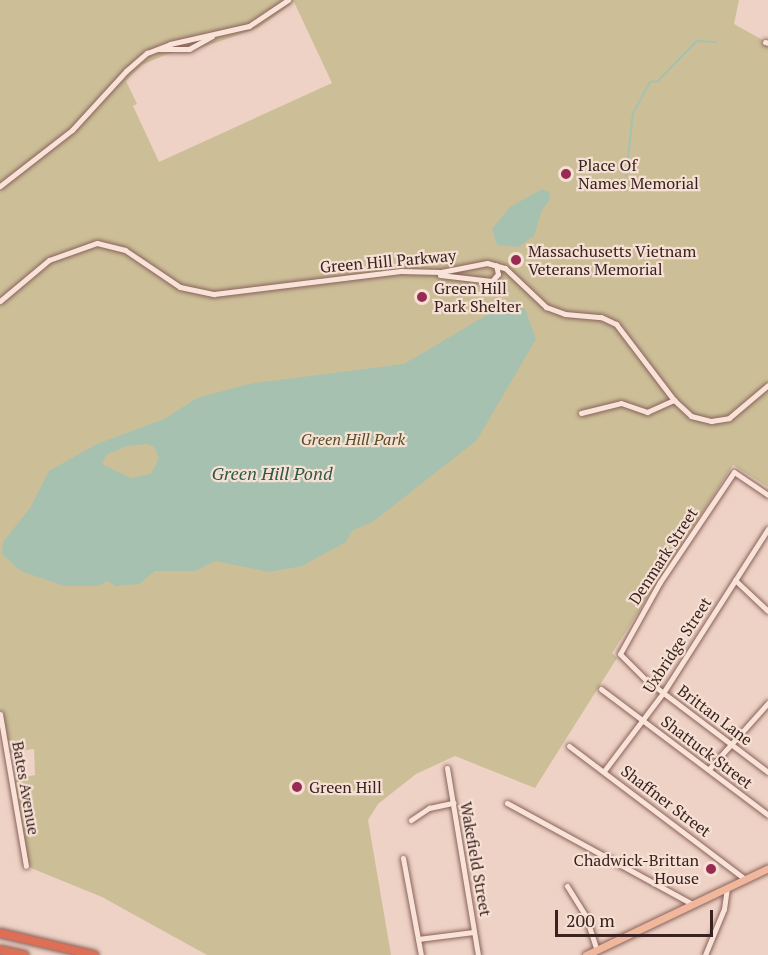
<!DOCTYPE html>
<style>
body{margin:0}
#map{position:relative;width:768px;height:955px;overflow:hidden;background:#eed2c5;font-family:"PT Serif",serif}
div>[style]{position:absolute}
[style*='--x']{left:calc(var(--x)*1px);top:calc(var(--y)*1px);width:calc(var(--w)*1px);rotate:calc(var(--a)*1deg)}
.green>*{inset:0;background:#ccbf98}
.water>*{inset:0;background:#a6c1af}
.stream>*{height:1.5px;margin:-0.75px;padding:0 0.75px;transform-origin:0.75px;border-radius:0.75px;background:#a6c1af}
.roads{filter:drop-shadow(0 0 2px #89625b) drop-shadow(0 0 2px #89625b)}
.minor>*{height:5px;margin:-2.5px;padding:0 2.5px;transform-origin:2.5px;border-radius:2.5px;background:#f9e3d8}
.major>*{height:7px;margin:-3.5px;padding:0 3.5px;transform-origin:3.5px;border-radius:3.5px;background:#f1b79d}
.highway>*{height:8px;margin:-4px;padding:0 4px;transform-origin:4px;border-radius:4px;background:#dd6f56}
.dots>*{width:16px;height:16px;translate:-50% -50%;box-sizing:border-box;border:3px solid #f6e0d4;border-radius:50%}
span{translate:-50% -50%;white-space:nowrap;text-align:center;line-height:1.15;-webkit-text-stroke:4.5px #f6e0d4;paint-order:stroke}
.poi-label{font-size:16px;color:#39221f}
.left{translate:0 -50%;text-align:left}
.right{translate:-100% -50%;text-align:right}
.street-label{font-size:16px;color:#39221f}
.park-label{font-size:16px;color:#565025;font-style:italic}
.water-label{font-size:18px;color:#2e5946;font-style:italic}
.scale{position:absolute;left:555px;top:910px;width:158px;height:27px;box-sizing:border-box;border:3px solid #39221f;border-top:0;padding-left:8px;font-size:18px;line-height:21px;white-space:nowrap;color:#39221f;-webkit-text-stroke:4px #f6e0d4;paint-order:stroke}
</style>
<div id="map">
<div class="green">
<div style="clip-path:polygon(evenodd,0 0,739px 0,734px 24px,768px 43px,768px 487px,733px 465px,612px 653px,617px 658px,535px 788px,455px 756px,416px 774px,378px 804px,368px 820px,391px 955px,207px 955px,102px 897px,26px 866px,11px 780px,35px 775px,34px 749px,6px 753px,0 714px,0 0,294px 2px,332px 83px,159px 162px,133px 106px,137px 104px,126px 81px,142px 65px,167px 54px,200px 48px,258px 28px,294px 2px)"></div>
</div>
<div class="water">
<div style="clip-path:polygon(542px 189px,549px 192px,550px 199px,541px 212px,534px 236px,518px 247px,497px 245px,492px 229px,510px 207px)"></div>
<div style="clip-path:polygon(evenodd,512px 300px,525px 309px,536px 339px,477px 440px,374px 521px,352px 531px,346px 542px,302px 566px,269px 572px,215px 561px,195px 571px,155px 571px,139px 584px,116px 586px,107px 581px,99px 586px,64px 586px,21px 571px,2px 554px,3px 542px,30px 508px,49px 471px,97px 444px,164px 419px,197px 398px,249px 384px,404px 364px,512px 300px,147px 444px,154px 447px,159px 458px,151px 474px,131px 478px,102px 464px,106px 455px,127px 446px,147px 444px)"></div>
</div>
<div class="stream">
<div style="--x:626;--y:176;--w:63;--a:-83.7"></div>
<div style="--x:633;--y:113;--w:35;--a:-61"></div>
<div style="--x:650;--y:82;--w:8;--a:-7"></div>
<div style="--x:658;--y:81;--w:56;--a:-45.7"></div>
<div style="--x:697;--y:41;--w:19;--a:3"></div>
</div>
<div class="roads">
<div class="minor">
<div style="--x:765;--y:42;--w:3;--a:18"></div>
<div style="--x:159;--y:49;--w:30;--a:0"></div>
<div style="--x:189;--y:49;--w:26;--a:-29"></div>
<div style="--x:0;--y:186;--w:91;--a:-37.9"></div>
<div style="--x:72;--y:130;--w:80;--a:-47.5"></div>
<div style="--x:126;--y:71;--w:28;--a:-41"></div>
<div style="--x:147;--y:53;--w:25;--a:-21"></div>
<div style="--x:170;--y:44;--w:81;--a:-12.8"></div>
<div style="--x:249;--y:26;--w:47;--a:-33.7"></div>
<div style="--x:440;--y:275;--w:52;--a:6.6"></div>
<div style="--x:492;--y:281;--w:9;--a:-49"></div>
<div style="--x:498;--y:274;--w:9;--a:-103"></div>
<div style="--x:0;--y:301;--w:64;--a:-39.9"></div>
<div style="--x:49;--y:260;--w:51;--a:-19.5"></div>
<div style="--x:97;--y:243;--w:29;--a:14"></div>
<div style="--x:125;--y:250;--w:66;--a:33.9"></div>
<div style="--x:180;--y:287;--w:35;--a:12"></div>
<div style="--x:214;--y:294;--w:188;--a:-7"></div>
<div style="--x:401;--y:271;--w:40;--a:1.4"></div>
<div style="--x:441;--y:272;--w:47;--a:-11.1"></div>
<div style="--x:487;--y:263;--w:19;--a:16"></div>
<div style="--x:505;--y:268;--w:57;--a:43.6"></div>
<div style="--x:546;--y:307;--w:20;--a:20"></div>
<div style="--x:565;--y:314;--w:36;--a:5"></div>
<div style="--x:601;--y:317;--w:17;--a:25"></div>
<div style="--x:616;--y:324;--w:96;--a:52.7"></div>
<div style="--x:674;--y:400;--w:23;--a:43"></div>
<div style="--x:691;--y:416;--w:21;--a:14"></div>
<div style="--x:711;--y:421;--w:18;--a:-9"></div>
<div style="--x:729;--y:418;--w:51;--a:-40.2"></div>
<div style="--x:581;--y:413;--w:41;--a:-14"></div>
<div style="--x:621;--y:403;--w:28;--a:19"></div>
<div style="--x:647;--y:412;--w:30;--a:-24"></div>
<div style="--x:768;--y:495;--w:41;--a:-145.9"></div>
<div style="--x:734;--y:472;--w:133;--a:123.9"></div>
<div style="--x:660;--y:582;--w:82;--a:119.1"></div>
<div style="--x:620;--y:654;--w:35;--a:45"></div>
<div style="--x:645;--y:679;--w:154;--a:37.1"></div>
<div style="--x:735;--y:580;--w:45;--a:43.2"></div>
<div style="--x:601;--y:689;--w:209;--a:37"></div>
<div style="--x:0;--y:714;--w:154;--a:80.3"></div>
<div style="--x:569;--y:746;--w:221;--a:37.1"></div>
<div style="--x:447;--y:768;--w:190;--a:80.6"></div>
<div style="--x:709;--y:769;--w:89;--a:-48.2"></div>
<div style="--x:604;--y:771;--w:98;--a:-52.9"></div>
<div style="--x:663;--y:693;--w:195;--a:-57.4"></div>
<div style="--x:507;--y:803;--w:211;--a:28.6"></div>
<div style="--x:411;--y:820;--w:22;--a:-34"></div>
<div style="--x:429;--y:808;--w:25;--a:-12"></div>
<div style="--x:403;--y:858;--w:99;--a:79.5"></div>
<div style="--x:567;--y:886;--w:36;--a:58"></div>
<div style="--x:586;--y:917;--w:35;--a:72"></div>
<div style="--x:418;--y:939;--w:56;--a:-7.1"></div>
<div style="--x:705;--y:955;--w:50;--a:-67.6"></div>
<div style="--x:724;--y:909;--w:22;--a:-82"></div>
</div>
<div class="major">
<div style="--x:586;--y:955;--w:202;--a:-25.5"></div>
</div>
<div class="highway">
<div style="--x:0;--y:933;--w:97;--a:13.2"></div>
<div style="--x:0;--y:950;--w:25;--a:12"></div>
</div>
</div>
<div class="dots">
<div style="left:566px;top:174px;background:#982b54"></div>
<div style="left:516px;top:260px;background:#982b54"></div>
<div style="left:422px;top:297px;background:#982b54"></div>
<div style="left:297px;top:787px;background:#982b54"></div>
<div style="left:711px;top:869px;background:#982b54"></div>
</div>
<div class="poi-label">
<span class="left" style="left:578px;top:174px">Place Of<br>Names Memorial</span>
<span class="left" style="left:528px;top:260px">Massachusetts Vietnam<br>Veterans Memorial</span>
<span class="left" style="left:434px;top:297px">Green Hill<br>Park Shelter</span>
<span class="left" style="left:309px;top:787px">Green Hill</span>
<span class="right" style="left:699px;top:869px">Chadwick-Brittan<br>House</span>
</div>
<div class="street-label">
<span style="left:388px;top:261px;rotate:-5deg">Green Hill Parkway</span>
<span style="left:663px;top:556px;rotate:-57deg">Denmark Street</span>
<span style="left:677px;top:645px;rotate:-57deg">Uxbridge Street</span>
<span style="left:715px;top:715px;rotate:37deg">Brittan Lane</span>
<span style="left:707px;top:752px;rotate:37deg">Shattuck Street</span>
<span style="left:26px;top:788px;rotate:80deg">Bates Avenue</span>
<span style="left:666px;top:801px;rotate:37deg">Shaffner Street</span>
<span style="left:476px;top:859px;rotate:80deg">Wakefield Street</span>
</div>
<div class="park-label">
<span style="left:353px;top:439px">Green Hill Park</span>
</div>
<div class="water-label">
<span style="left:272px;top:473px">Green Hill Pond</span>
</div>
<div class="scale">200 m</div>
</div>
